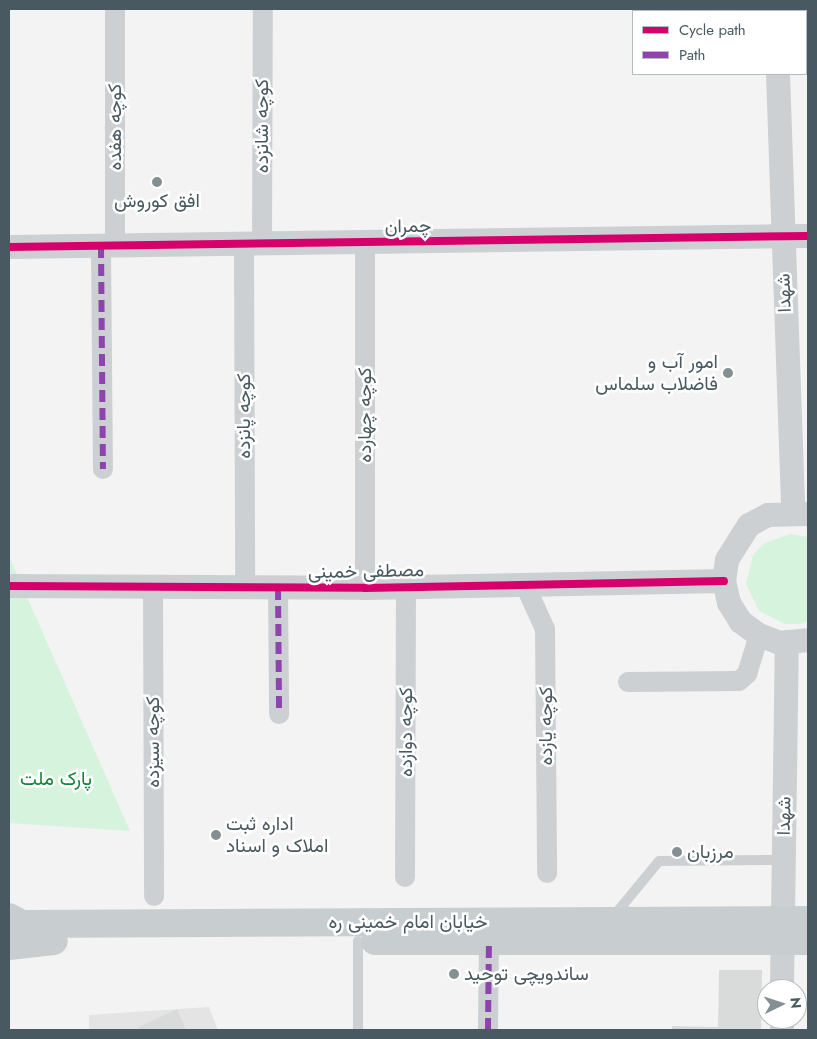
<!DOCTYPE html>
<meta charset="utf-8">
<style>
body{margin:0}
#map{position:relative;width:817px;height:1039px;overflow:hidden;background:#f3f3f3;font-family:Jost,Vazirmatn,sans-serif}
div>[style]{position:absolute}
[style*='--x']{left:calc(var(--x)*1px);top:calc(var(--y)*1px);width:calc(var(--w)*1px);rotate:calc(var(--a)*1deg)}
.education>*{inset:0;background:#e4e4e5}
.green>*{inset:0;background:#d6f3dd}
.building>*{inset:0;background:#d9dbdb}
.service>*{height:10px;margin:-5px;padding:0 5px;transform-origin:5px;border-radius:5px;background:#ccd0d2}
.minor>*{height:20px;margin:-10px;padding:0 10px;transform-origin:10px;border-radius:10px;background:#ccd0d2}
.tertiary>*{height:24px;margin:-12px;padding:0 12px;transform-origin:12px;border-radius:12px;background:#ccd0d2}
.primary>*{height:28px;margin:-14px;padding:0 14px;transform-origin:14px;border-radius:14px;background:#c8ced0}
.quiet>*{height:6px;margin-top:-3px;transform-origin:0;background:repeating-linear-gradient(90deg,#8e44ad 0 12px,transparent 0 18px)}
.cycleway>*{height:8px;margin:-4px;padding:0 4px;transform-origin:4px;border-radius:4px;background:#d6006c}
.dots>*{width:14px;height:14px;translate:-50% -50%;box-sizing:border-box;border:2px solid #fff;border-radius:50%}
span{translate:-50% -50%;white-space:nowrap;text-align:center;line-height:1.15;-webkit-text-stroke:5px #fff;paint-order:stroke}
.street-label{font-size:19px;color:#485961}
.poi-label{font-size:19px;color:#485961}
.right{translate:-100% -50%;text-align:right}
.left{translate:0 -50%;text-align:left}
.park-label{font-size:19px;color:#108538}
.frame{position:absolute;inset:0;border:10px solid #485961;pointer-events:none}
.legend{position:absolute;left:632px;top:10px;width:175px;height:65px;box-sizing:border-box;background:#fff;border:1px solid #b6bdc0;margin:0;padding:6px 9px;list-style:none;font-size:15px;color:#485961}
.legend li{display:flex;align-items:center;gap:10px;height:25px}
.legend b{width:25px;border:1px solid #b6bdc0}
.north{position:absolute;left:757px;top:979px;width:50px;height:50px;box-sizing:border-box;background:#fff;border:1px solid #b6bdc0;border-radius:50%;rotate:86deg;font-size:14px;font-weight:700;line-height:20px;text-align:center;color:#485961}
.north::after{content:'';display:block;margin:auto;width:18px;height:22px;background:#848f94;clip-path:polygon(50% 0,100% 100%,50% 72%,0 100%)}
</style>
<div id="map">
<div class="education">
<div style="clip-path:polygon(209px 1007px,218px 1030px,89px 1030px,89px 1015px)"></div>
</div>
<div class="green">
<div style="clip-path:polygon(790px 534px,808px 537px,808px 621px,800px 624px,785px 624px,759px 611px,746px 584px,753px 555px,763px 544px)"></div>
<div style="clip-path:polygon(9px 556px,130px 831px,9px 823px)"></div>
</div>
<div class="building">
<div style="clip-path:polygon(719px 970px,762px 970px,761px 1030px,672px 1030px,672px 1026px,718px 1027px)"></div>
<div style="clip-path:polygon(177px 1009px,186px 1030px,140px 1030px,139px 1027px)"></div>
</div>
<div class="service">
<div style="--x:806;--y:46;--w:2;--a:0"></div>
<div style="--x:613;--y:917;--w:72;--a:-50.6"></div>
<div style="--x:659;--y:861;--w:124;--a:-0.5"></div>
<div style="--x:358;--y:1030;--w:89;--a:-90"></div>
</div>
<div class="minor">
<div style="--x:244;--y:244;--w:344;--a:89.8"></div>
<div style="--x:262;--y:244;--w:235;--a:-89.8"></div>
<div style="--x:101;--y:246;--w:223;--a:89.5"></div>
<div style="--x:115;--y:246;--w:237;--a:-90"></div>
<div style="--x:525;--y:585;--w:48;--a:65.6"></div>
<div style="--x:545;--y:629;--w:244;--a:89.5"></div>
<div style="--x:153;--y:588;--w:308;--a:89.8"></div>
<div style="--x:278;--y:588;--w:126;--a:89.5"></div>
<div style="--x:365;--y:588;--w:346;--a:-90"></div>
<div style="--x:628;--y:682;--w:111;--a:-0.5"></div>
<div style="--x:739;--y:681;--w:11;--a:-41"></div>
<div style="--x:747;--y:674;--w:41;--a:-72.9"></div>
<div style="--x:405;--y:877;--w:290;--a:-89.8"></div>
<div style="--x:488;--y:1030;--w:89;--a:-89.4"></div>
</div>
<div class="tertiary">
<div style="--x:777;--y:9;--w:2;--a:90"></div>
<div style="--x:778;--y:74;--w:438;--a:88"></div>
<div style="--x:9;--y:247;--w:799;--a:-0.79"></div>
<div style="--x:808;--y:514;--w:40;--a:178.6"></div>
<div style="--x:768;--y:515;--w:21;--a:152"></div>
<div style="--x:749;--y:525;--w:41;--a:122.2"></div>
<div style="--x:727;--y:560;--w:21;--a:98"></div>
<div style="--x:724;--y:581;--w:23;--a:77"></div>
<div style="--x:729;--y:603;--w:22;--a:58"></div>
<div style="--x:741;--y:622;--w:22;--a:36"></div>
<div style="--x:759;--y:635;--w:22;--a:21"></div>
<div style="--x:780;--y:643;--w:28;--a:-6"></div>
<div style="--x:9;--y:586;--w:356;--a:0.3"></div>
<div style="--x:365;--y:588;--w:359;--a:-1.1"></div>
<div style="--x:782;--y:989;--w:347;--a:-89.2"></div>
<div style="--x:782;--y:1019;--w:11;--a:90"></div>
</div>
<div class="primary">
<div style="--x:9;--y:917;--w:15;--a:28"></div>
<div style="--x:22;--y:924;--w:786;--a:-0.29"></div>
<div style="--x:375;--y:941;--w:433;--a:0"></div>
<div style="--x:9;--y:946;--w:45;--a:-6.3"></div>
</div>
<div class="quiet">
<div style="--x:101;--y:246;--w:223;--a:89.5"></div>
<div style="--x:278;--y:588;--w:126;--a:89.5"></div>
<div style="--x:488;--y:1030;--w:89;--a:-89.4"></div>
</div>
<div class="cycleway">
<div style="--x:9;--y:247;--w:799;--a:-0.79"></div>
<div style="--x:9;--y:586;--w:356;--a:0.3"></div>
<div style="--x:365;--y:588;--w:359;--a:-1.1"></div>
</div>
<div class="dots">
<div style="left:157px;top:182px;background:#848f94"></div>
<div style="left:728px;top:373px;background:#848f94"></div>
<div style="left:216px;top:835px;background:#848f94"></div>
<div style="left:677px;top:852px;background:#848f94"></div>
<div style="left:454px;top:974px;background:#848f94"></div>
</div>
<div class="street-label">
<span style="left:262px;top:126px;rotate:-90deg">کوچه شانزده</span>
<span style="left:115px;top:127px;rotate:-90deg">کوچه هفده</span>
<span style="left:408px;top:226px;rotate:-1deg">چمران</span>
<span style="left:784px;top:293px;rotate:-92deg">شهدا</span>
<span style="left:365px;top:415px;rotate:-90deg">کوچه چهارده</span>
<span style="left:244px;top:416px;rotate:-90deg">کوچه پانزده</span>
<span style="left:366px;top:571px;rotate:-1deg">مصطفی خمینی</span>
<span style="left:546px;top:726px;rotate:-90deg">کوچه یازده</span>
<span style="left:406px;top:732px;rotate:-90deg">کوچه دوازده</span>
<span style="left:153px;top:742px;rotate:-90deg">کوچه سیزده</span>
<span style="left:784px;top:816px;rotate:-89deg">شهدا</span>
<span style="left:408px;top:922px">خیابان امام خمینی ره</span>
</div>
<div class="poi-label">
<span style="left:157px;top:201px">افق کوروش</span>
<span class="right" style="left:718px;top:373px">امور آب و<br>فاضلاب سلماس</span>
<span class="left" style="left:226px;top:835px">اداره ثبت<br>املاک و اسناد</span>
<span class="left" style="left:687px;top:852px">مرزبان</span>
<span class="left" style="left:464px;top:974px">ساندویچی توحید</span>
</div>
<div class="park-label">
<span style="left:56px;top:779px">پارک ملت</span>
</div>
<div class="frame"></div>
<ul class="legend">
<li><b style="height:6px;background:#d6006c"></b>Cycle path</li>
<li><b style="height:6px;background:#8e44ad"></b>Path</li>
</ul>
<div class="north">N</div>
</div>
